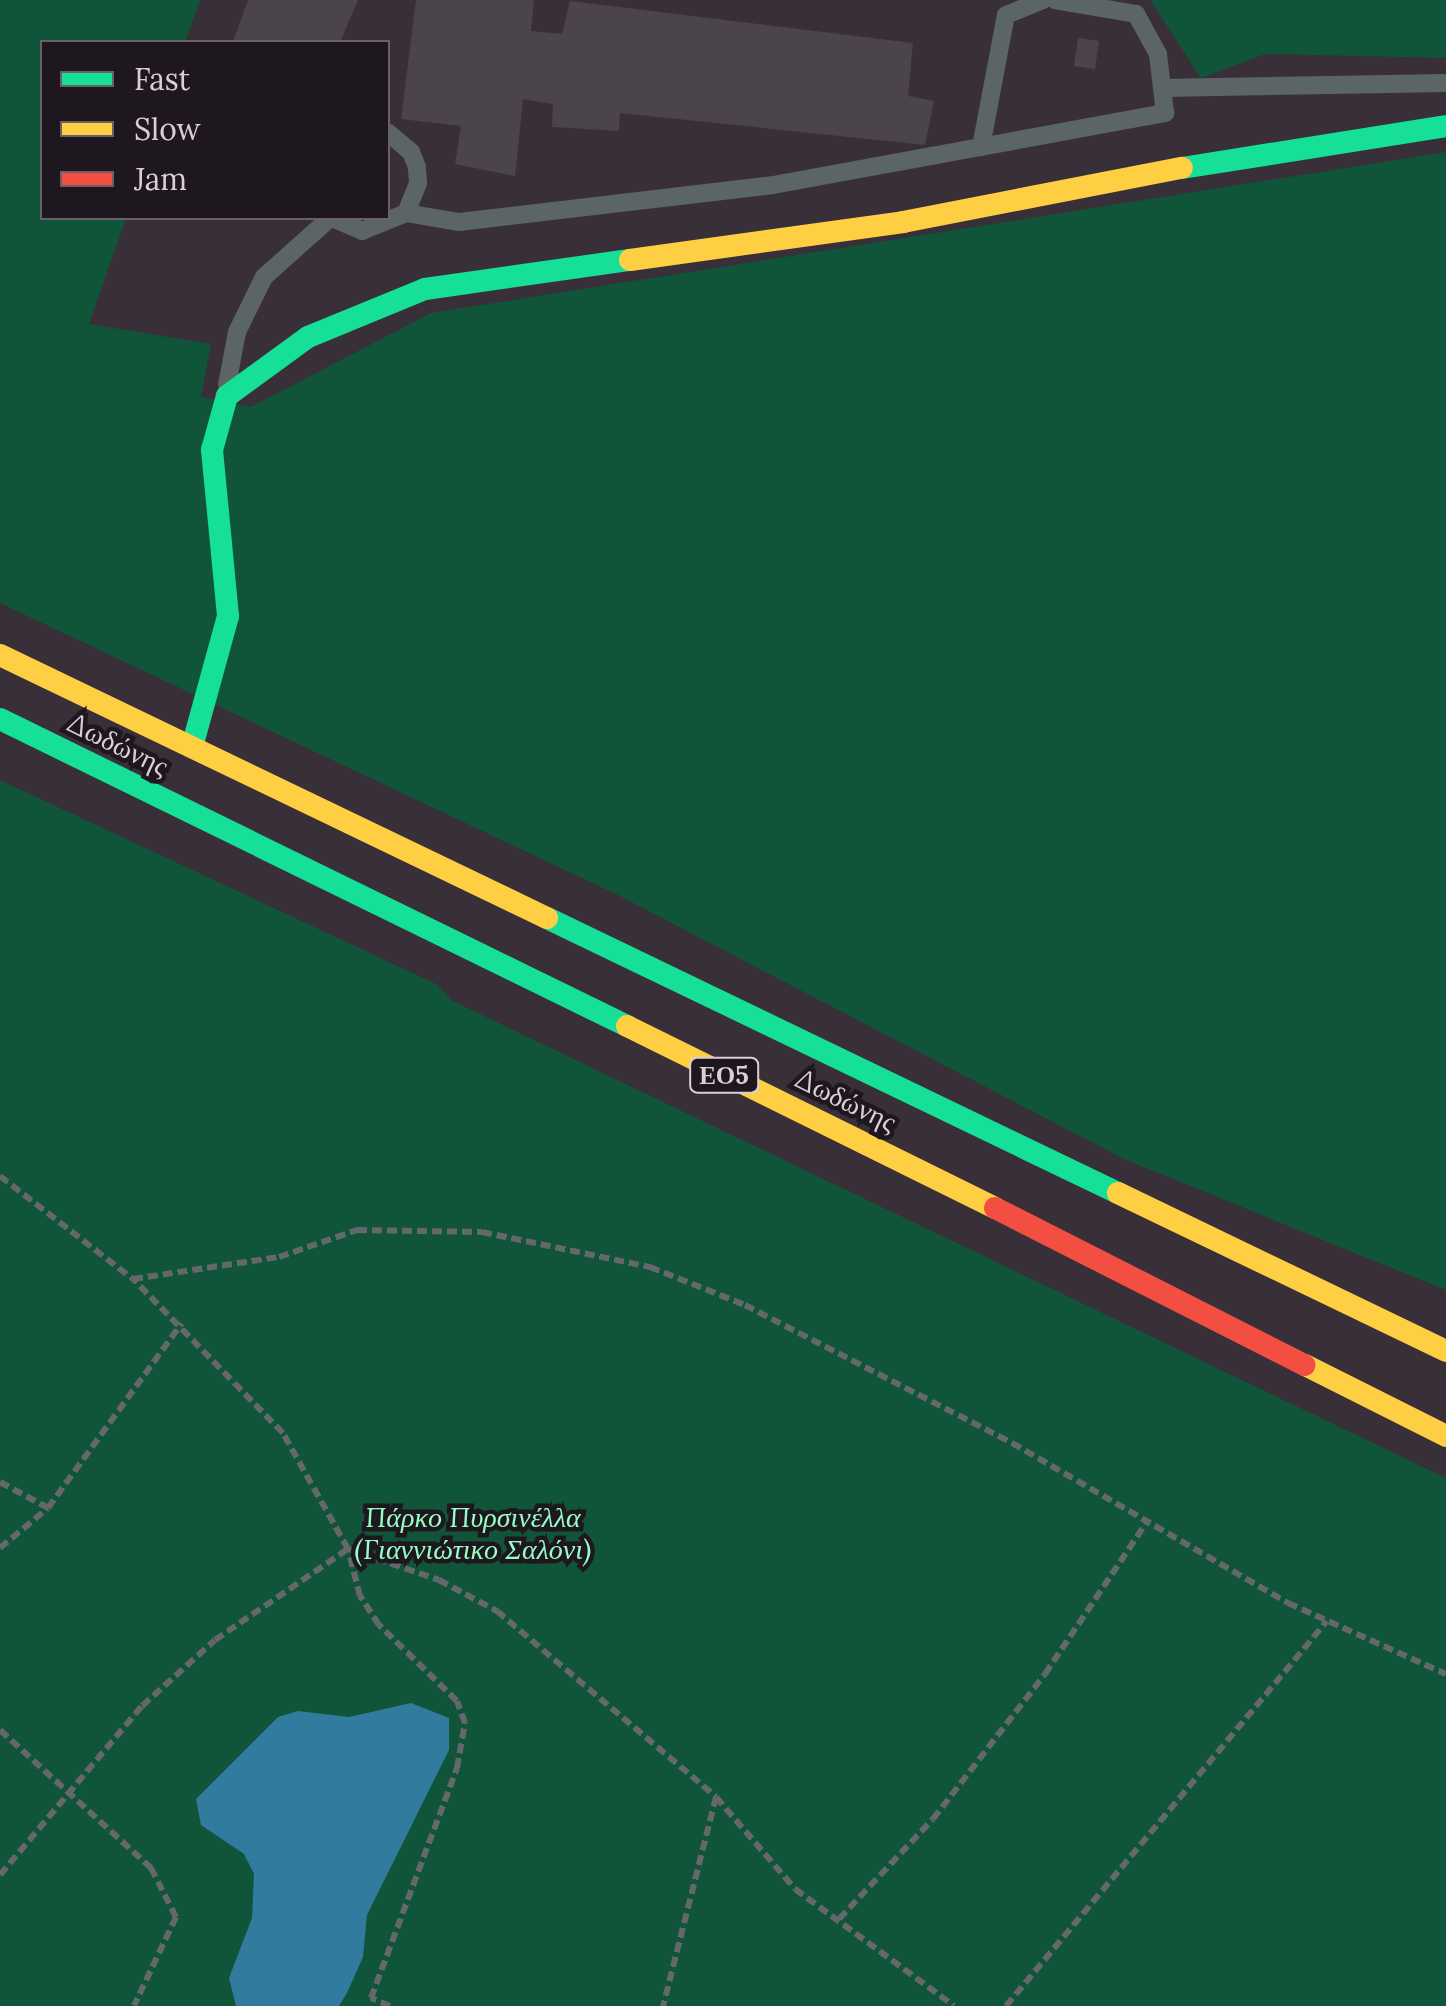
<!DOCTYPE html>
<meta charset="utf-8">
<style>
body{margin:0}
#map{position:relative;width:1446px;height:2006px;overflow:hidden;background:#392f38;font-family:Lora,serif}
div>[style]{position:absolute}
[style*='--x']{left:calc(var(--x)*1px);top:calc(var(--y)*1px);width:calc(var(--w)*1px);rotate:calc(var(--a)*1deg)}
.green>*{inset:0;background:#105439}
.water>*{inset:0;background:#317b9f}
.building>*{inset:0;background:#4c444b}
.path>*{height:6px;margin-top:-3px;transform-origin:0;background:repeating-linear-gradient(90deg,#64686a 0 10px,transparent 0 15px)}
.lane>*{height:18px;margin:-9px;padding:0 9px;transform-origin:9px;border-radius:9px;background:#5c6565}
.fast>*{height:22px;margin:-11px;padding:0 11px;transform-origin:11px;border-radius:11px;background:#16e098}
.slow>*{height:22px;margin:-11px;padding:0 11px;transform-origin:11px;border-radius:11px;background:#ffcf43}
.jam>*{height:22px;margin:-11px;padding:0 11px;transform-origin:11px;border-radius:11px;background:#f24e42}
span{translate:-50% -50%;white-space:nowrap;text-align:center;line-height:1.15;-webkit-text-stroke:9px #1f171e;paint-order:stroke}
.shield-label span{padding:2px 8px;background:#1f171e;border:2px solid;border-radius:8px;-webkit-text-stroke-width:0}
.shield-label{font-size:25px;color:#daced9;font-weight:700}
.street-label{font-size:28px;color:#daced9}
.park-label{font-size:28px;color:#94fec5;font-style:italic}
.legend{position:absolute;left:40px;top:40px;width:350px;height:180px;box-sizing:border-box;background:#1f171e;border:2px solid #6a6069;margin:0;padding:12px 18px;list-style:none;font-size:30px;color:#daced9}
.legend li{display:flex;align-items:center;gap:20px;height:50px}
.legend b{width:50px;border:2px solid #6a6069}
</style>
<div id="map">
<div class="green">
<div style="clip-path:polygon(0 0,200px 0,185px 42px,42px 42px,42px 218px,126px 218px,89px 324px,211px 344px,201px 397px,251px 407px,431px 313px,1446px 152px,1446px 1290px,1124px 1159px,618px 895px,0 603px)"></div>
<div style="clip-path:polygon(1150px 0,1446px 0,1446px 58px,1265px 54px,1201px 78px)"></div>
<div style="clip-path:polygon(0 780px,436px 984px,453px 1001px,1446px 1478px,1446px 2006px,0 2006px)"></div>
</div>
<div class="water">
<div style="clip-path:polygon(411px 1703px,449px 1718px,449px 1750px,367px 1915px,363px 1957px,347px 1993px,339px 2006px,236px 2006px,229px 1978px,252px 1918px,254px 1874px,244px 1854px,201px 1825px,196px 1799px,278px 1717px,298px 1711px,349px 1717px)"></div>
</div>
<div class="building">
<div style="clip-path:polygon(248px 0,358px 0,340px 42px,233px 42px)"></div>
<div style="clip-path:polygon(416px 0,534px 0,531px 31px,562px 34px,570px 1px,913px 43px,908px 96px,934px 101px,925px 145px,620px 113px,619px 131px,552px 127px,553px 104px,523px 99px,515px 176px,455px 164px,461px 126px,401px 119px)"></div>
<div style="clip-path:polygon(1078px 38px,1099px 41px,1095px 69px,1074px 66px)"></div>
</div>
<div class="path">
<div style="--x:0;--y:1176;--w:168;--a:37.8"></div>
<div style="--x:0;--y:1482;--w:55;--a:28.4"></div>
<div style="--x:48;--y:1508;--w:228;--a:-54.1"></div>
<div style="--x:0;--y:1548;--w:62;--a:-39.8"></div>
<div style="--x:0;--y:1730;--w:205;--a:42.4"></div>
<div style="--x:151;--y:1868;--w:55;--a:63"></div>
<div style="--x:176;--y:1917;--w:98;--a:115.3"></div>
<div style="--x:716;--y:1797;--w:121;--a:49.3"></div>
<div style="--x:795;--y:1889;--w:197;--a:36.3"></div>
<div style="--x:0;--y:1875;--w:221;--a:-50"></div>
<div style="--x:142;--y:1706;--w:98;--a:-42.1"></div>
<div style="--x:215;--y:1640;--w:161;--a:-34.4"></div>
<div style="--x:348;--y:1549;--w:133;--a:-119.3"></div>
<div style="--x:283;--y:1433;--w:215;--a:-134.2"></div>
<div style="--x:133;--y:1279;--w:148;--a:-8.6"></div>
<div style="--x:279;--y:1257;--w:83;--a:-19.1"></div>
<div style="--x:357;--y:1230;--w:125;--a:0.9"></div>
<div style="--x:482;--y:1232;--w:172;--a:11.8"></div>
<div style="--x:650;--y:1267;--w:102;--a:21.8"></div>
<div style="--x:745;--y:1305;--w:301;--a:27.3"></div>
<div style="--x:1012;--y:1443;--w:319;--a:30.1"></div>
<div style="--x:1288;--y:1603;--w:173;--a:24.2"></div>
<div style="--x:839;--y:1919;--w:137;--a:-46.8"></div>
<div style="--x:933;--y:1819;--w:183;--a:-52.3"></div>
<div style="--x:1045;--y:1674;--w:182;--a:-56.2"></div>
<div style="--x:390;--y:2006;--w:21;--a:-157"></div>
<div style="--x:371;--y:1998;--w:246;--a:-69.5"></div>
<div style="--x:457;--y:1768;--w:46;--a:-79.9"></div>
<div style="--x:465;--y:1723;--w:23;--a:-110"></div>
<div style="--x:457;--y:1701;--w:109;--a:-135.7"></div>
<div style="--x:379;--y:1625;--w:35;--a:-123"></div>
<div style="--x:360;--y:1596;--w:49;--a:-104.3"></div>
<div style="--x:348;--y:1549;--w:96;--a:18.8"></div>
<div style="--x:439;--y:1580;--w:66;--a:28.1"></div>
<div style="--x:497;--y:1611;--w:287;--a:40.3"></div>
<div style="--x:716;--y:1797;--w:216;--a:104.2"></div>
<div style="--x:1006;--y:2006;--w:501;--a:-50.18"></div>
</div>
<div class="lane">
<div style="--x:1162;--y:88;--w:284;--a:-1"></div>
<div style="--x:981;--y:147;--w:134;--a:-79.3"></div>
<div style="--x:1006;--y:15;--w:40;--a:-22"></div>
<div style="--x:406;--y:213;--w:54;--a:9.6"></div>
<div style="--x:459;--y:222;--w:316;--a:-6.7"></div>
<div style="--x:773;--y:185;--w:399;--a:-10.4"></div>
<div style="--x:1165;--y:113;--w:59;--a:-96.8"></div>
<div style="--x:1158;--y:54;--w:46;--a:-118.8"></div>
<div style="--x:1136;--y:14;--w:82;--a:-170.2"></div>
<div style="--x:332;--y:218;--w:33;--a:23"></div>
<div style="--x:362;--y:231;--w:48;--a:-22.2"></div>
<div style="--x:406;--y:213;--w:32;--a:-68"></div>
<div style="--x:418;--y:183;--w:16;--a:-94"></div>
<div style="--x:417;--y:167;--w:16;--a:-112"></div>
<div style="--x:411;--y:152;--w:30;--a:-140"></div>
<div style="--x:227;--y:385;--w:54;--a:-79.3"></div>
<div style="--x:237;--y:332;--w:61;--a:-63.9"></div>
<div style="--x:264;--y:277;--w:89;--a:-41.8"></div>
</div>
<div class="fast">
<div style="--x:1182;--y:168;--w:267;--a:-9"></div>
<div style="--x:0;--y:719;--w:698;--a:26.09"></div>
<div style="--x:192;--y:747;--w:136;--a:-74.6"></div>
<div style="--x:228;--y:616;--w:167;--a:-95.5"></div>
<div style="--x:212;--y:450;--w:56;--a:-74.5"></div>
<div style="--x:227;--y:396;--w:100;--a:-36.1"></div>
<div style="--x:308;--y:337;--w:126;--a:-22.3"></div>
<div style="--x:425;--y:289;--w:207;--a:-8.1"></div>
<div style="--x:547;--y:918;--w:634;--a:25.72"></div>
</div>
<div class="slow">
<div style="--x:630;--y:260;--w:276;--a:-7.9"></div>
<div style="--x:903;--y:222;--w:284;--a:-11"></div>
<div style="--x:0;--y:655;--w:607;--a:25.68"></div>
<div style="--x:627;--y:1026;--w:411;--a:26.3"></div>
<div style="--x:1118;--y:1193;--w:364;--a:25.7"></div>
<div style="--x:1305;--y:1365;--w:158;--a:26.7"></div>
</div>
<div class="jam">
<div style="--x:995;--y:1208;--w:347;--a:26.9"></div>
</div>
<div class="shield-label">
<span style="left:724px;top:1075px">ΕΟ5</span>
</div>
<div class="street-label">
<span style="left:118px;top:744px;rotate:26deg">Δωδώνης</span>
<span style="left:846px;top:1100px;rotate:26deg">Δωδώνης</span>
</div>
<div class="park-label">
<span style="left:473px;top:1533px">Πάρκο Πυρσινέλλα<br>(Γιαννιώτικο Σαλόνι)</span>
</div>
<ul class="legend">
<li><b style="height:12px;background:#16e098"></b>Fast</li>
<li><b style="height:12px;background:#ffcf43"></b>Slow</li>
<li><b style="height:12px;background:#f24e42"></b>Jam</li>
</ul>
</div>
